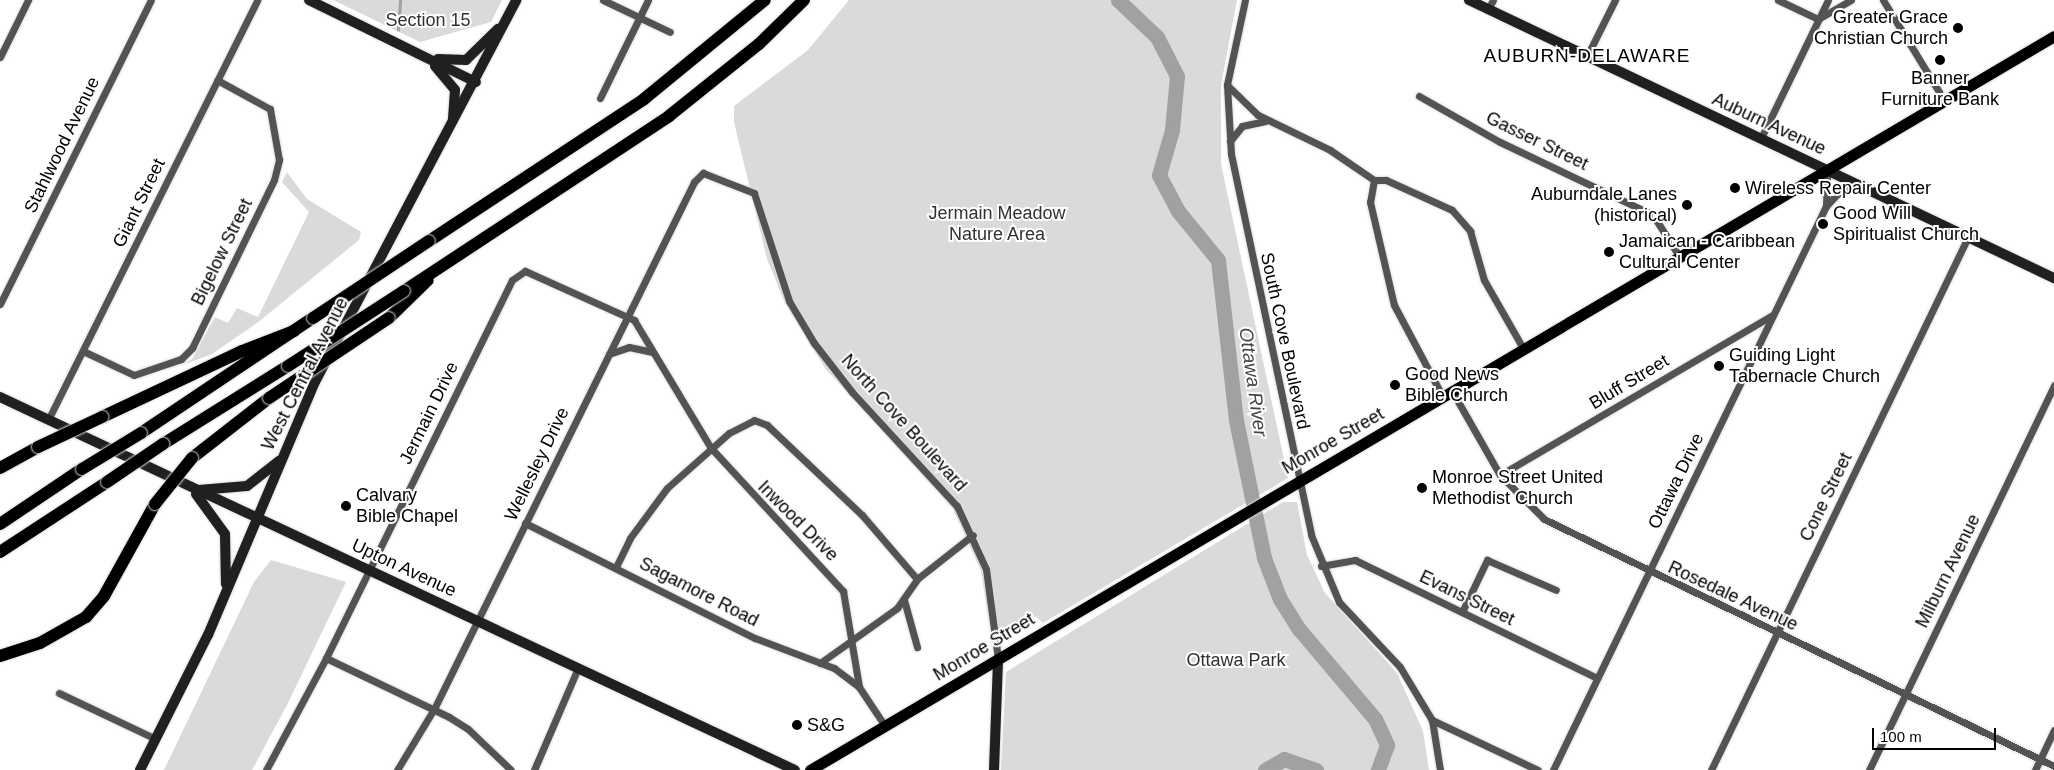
<!DOCTYPE html>
<style>
body{margin:0}
#map{position:relative;width:2054px;height:770px;overflow:hidden;background:#fff;font-family:Helvetica,sans-serif}
div>[style]{position:absolute}
[style*='--x']{left:calc(var(--x)*1px);top:calc(var(--y)*1px);width:calc(var(--w)*1px);rotate:calc(var(--a)*1deg)}
.green>*{inset:0;background:#dadada}
.stream>*{height:2.5px;margin:-1.25px;padding:0 1.25px;transform-origin:1.25px;border-radius:1.25px;background:#a1a1a1}
.river>*{height:15px;margin:-7.5px;padding:0 7.5px;transform-origin:7.5px;border-radius:7.5px;background:#a1a1a1}
.roads{filter:drop-shadow(0 0 1px #dbdbdb) drop-shadow(0 0 1px #dbdbdb)}
.street>*{height:7px;margin:-3.5px;padding:0 3.5px;transform-origin:3.5px;border-radius:3.5px;background:#535353}
.secondary>*{height:10px;margin:-5px;padding:0 5px;transform-origin:5px;border-radius:5px;background:#202020}
.primary>*{height:11px;margin:-5.5px;padding:0 5.5px;transform-origin:5.5px;border-radius:5.5px;background:#000}
.highway>*{height:12px;margin:-6px;padding:0 6px;transform-origin:6px;border-radius:6px;background:#000}
.bridges{filter:drop-shadow(0 0 1px #dbdbdb) drop-shadow(0 0 1px #dbdbdb)}
.highway-bridge>*{height:12px;margin:-6px;padding:0 6px;transform-origin:6px;border-radius:6px;background:#000}
.dots>*{width:14px;height:14px;translate:-50% -50%;box-sizing:border-box;border:2px solid #fff;border-radius:50%}
span{translate:-50% -50%;white-space:nowrap;text-align:center;line-height:1.15;-webkit-text-stroke:4px #fff;paint-order:stroke}
.poi-label{font-size:18px;color:#000}
.right{translate:-100% -50%;text-align:right}
.left{translate:0 -50%;text-align:left}
.park-label{font-size:18px;color:#313131}
.street-label{font-size:18px;color:#000}
.neighbourhood-label{font-size:19px;color:#000;letter-spacing:1px}
.water-label{font-size:19px;color:#424242;font-style:italic}
.scale{position:absolute;left:1872px;top:728px;width:124px;height:22px;box-sizing:border-box;border:2px solid #000;border-top:0;padding-left:6px;font-size:15px;line-height:18px;white-space:nowrap;color:#000;-webkit-text-stroke:4px #fff;paint-order:stroke}
</style>
<div id="map">
<div class="green">
<div style="clip-path:polygon(333px 0,502px 0,491px 22px,420px 42px)"></div>
<div style="clip-path:polygon(849px 0,1237px 0,1221px 85px,1221px 164px,1288px 478px,1043px 623px,1035px 616px,992px 641px,981px 571px,953px 509px,825px 368px,785px 303px,767px 259px,734px 122px,734px 106px,808px 50px)"></div>
<div style="clip-path:polygon(287px 172px,307px 199px,361px 232px,359px 240px,257px 323px,212px 354px,183px 365px,192px 359px,215px 317px,228px 323px,237px 308px,258px 317px,309px 212px,282px 182px)"></div>
<div style="clip-path:polygon(1283px 502px,1297px 502px,1307px 555px,1325px 593px,1397px 673px,1423px 731px,1429px 770px,1001px 770px,1006px 672px)"></div>
<div style="clip-path:polygon(271px 560px,346px 582px,287px 705px,252px 770px,164px 770px,254px 582px)"></div>
</div>
<div class="stream">
<div style="--x:398;--y:30;--w:30;--a:-86"></div>
</div>
<div class="river">
<div style="--x:1118;--y:0;--w:54;--a:43.5"></div>
<div style="--x:1157;--y:37;--w:44;--a:62.9"></div>
<div style="--x:1177;--y:76;--w:54;--a:95.3"></div>
<div style="--x:1172;--y:130;--w:47;--a:106.1"></div>
<div style="--x:1159;--y:175;--w:41;--a:62.2"></div>
<div style="--x:1178;--y:211;--w:63;--a:50.8"></div>
<div style="--x:1218;--y:260;--w:161;--a:83.6"></div>
<div style="--x:1236;--y:420;--w:141;--a:78.5"></div>
<div style="--x:1264;--y:558;--w:44;--a:68.7"></div>
<div style="--x:1280;--y:599;--w:36;--a:58"></div>
<div style="--x:1299;--y:629;--w:118;--a:49.8"></div>
<div style="--x:1375;--y:719;--w:29;--a:65"></div>
<div style="--x:1387;--y:745;--w:27;--a:110"></div>
<div style="--x:1265;--y:770;--w:22;--a:-30"></div>
<div style="--x:1284;--y:759;--w:34;--a:19"></div>
</div>
<div class="roads">
<div class="street">
<div style="--x:603;--y:0;--w:74;--a:25.5"></div>
<div style="--x:1245;--y:0;--w:87;--a:102"></div>
<div style="--x:1227;--y:85;--w:69;--a:86.7"></div>
<div style="--x:1231;--y:154;--w:389;--a:78.1"></div>
<div style="--x:1311;--y:535;--w:73;--a:67.3"></div>
<div style="--x:1339;--y:602;--w:89;--a:46.8"></div>
<div style="--x:1400;--y:667;--w:62;--a:58.9"></div>
<div style="--x:1432;--y:720;--w:51;--a:80.9"></div>
<div style="--x:1778;--y:0;--w:44;--a:25.4"></div>
<div style="--x:1818;--y:19;--w:38;--a:-30"></div>
<div style="--x:1883;--y:0;--w:117;--a:58.6"></div>
<div style="--x:1488;--y:9;--w:10;--a:-61"></div>
<div style="--x:1587;--y:56;--w:63;--a:-63.4"></div>
<div style="--x:0;--y:57;--w:64;--a:-63.8"></div>
<div style="--x:1227;--y:85;--w:43;--a:44.1"></div>
<div style="--x:1258;--y:115;--w:80;--a:25.9"></div>
<div style="--x:1330;--y:150;--w:53;--a:34.3"></div>
<div style="--x:1374;--y:180;--w:12;--a:0"></div>
<div style="--x:1386;--y:180;--w:72;--a:24.4"></div>
<div style="--x:1452;--y:210;--w:28;--a:49"></div>
<div style="--x:1470;--y:231;--w:51;--a:74.1"></div>
<div style="--x:1484;--y:280;--w:78;--a:60.2"></div>
<div style="--x:1419;--y:96;--w:93;--a:29.6"></div>
<div style="--x:1500;--y:142;--w:170;--a:25.5"></div>
<div style="--x:1653;--y:215;--w:49;--a:57.6"></div>
<div style="--x:600;--y:98;--w:109;--a:-63.9"></div>
<div style="--x:1761;--y:138;--w:153;--a:-64.1"></div>
<div style="--x:1230;--y:141;--w:19;--a:-51"></div>
<div style="--x:1242;--y:126;--w:24;--a:-12"></div>
<div style="--x:1374;--y:180;--w:22;--a:100"></div>
<div style="--x:1370;--y:202;--w:106;--a:76.9"></div>
<div style="--x:1394;--y:305;--w:104;--a:62"></div>
<div style="--x:1826;--y:206;--w:18;--a:-47"></div>
<div style="--x:1838;--y:193;--w:21;--a:-19"></div>
<div style="--x:0;--y:304;--w:339;--a:-63.6"></div>
<div style="--x:83;--y:351;--w:56;--a:25.2"></div>
<div style="--x:134;--y:375;--w:50;--a:-18.8"></div>
<div style="--x:181;--y:359;--w:16;--a:-45"></div>
<div style="--x:192;--y:348;--w:187;--a:-64"></div>
<div style="--x:274;--y:180;--w:21;--a:-76"></div>
<div style="--x:279;--y:160;--w:52;--a:-100"></div>
<div style="--x:270;--y:109;--w:60;--a:-151.3"></div>
<div style="--x:609;--y:354;--w:21;--a:-19"></div>
<div style="--x:629;--y:347;--w:24;--a:12"></div>
<div style="--x:1452;--y:391;--w:97;--a:60.3"></div>
<div style="--x:1500;--y:475;--w:62;--a:45"></div>
<div style="--x:1544;--y:519;--w:567;--a:25.84"></div>
<div style="--x:48;--y:420;--w:469;--a:-63.5"></div>
<div style="--x:1500;--y:475;--w:316;--a:-30.4"></div>
<div style="--x:525;--y:523;--w:257;--a:26.6"></div>
<div style="--x:755;--y:638;--w:85;--a:20.8"></div>
<div style="--x:834;--y:668;--w:31;--a:37"></div>
<div style="--x:1321;--y:566;--w:35;--a:-10"></div>
<div style="--x:1355;--y:560;--w:269;--a:26"></div>
<div style="--x:616;--y:567;--w:32;--a:-64"></div>
<div style="--x:630;--y:538;--w:62;--a:-53.5"></div>
<div style="--x:667;--y:488;--w:83;--a:-41.6"></div>
<div style="--x:729;--y:433;--w:28;--a:-27"></div>
<div style="--x:754;--y:420;--w:14;--a:21"></div>
<div style="--x:767;--y:425;--w:131;--a:43.5"></div>
<div style="--x:862;--y:515;--w:84;--a:49.3"></div>
<div style="--x:904;--y:600;--w:49;--a:74.5"></div>
<div style="--x:1462;--y:612;--w:58;--a:-64.3"></div>
<div style="--x:1487;--y:560;--w:75;--a:23.5"></div>
<div style="--x:326;--y:658;--w:136;--a:25.6"></div>
<div style="--x:449;--y:717;--w:22;--a:32"></div>
<div style="--x:468;--y:729;--w:59;--a:43.6"></div>
<div style="--x:820;--y:663;--w:95;--a:-35.5"></div>
<div style="--x:897;--y:608;--w:35;--a:-55"></div>
<div style="--x:917;--y:579;--w:71;--a:-38.2"></div>
<div style="--x:59;--y:693;--w:107;--a:25.4"></div>
<div style="--x:1432;--y:720;--w:117;--a:25.3"></div>
<div style="--x:266;--y:770;--w:127;--a:-61.8"></div>
<div style="--x:326;--y:658;--w:421;--a:-63.8"></div>
<div style="--x:512;--y:280;--w:16;--a:-35"></div>
<div style="--x:525;--y:271;--w:120;--a:24.2"></div>
<div style="--x:634;--y:320;--w:149;--a:59"></div>
<div style="--x:711;--y:448;--w:195;--a:47.3"></div>
<div style="--x:843;--y:591;--w:97;--a:80.5"></div>
<div style="--x:859;--y:687;--w:47;--a:56.3"></div>
<div style="--x:397;--y:770;--w:71;--a:-58.8"></div>
<div style="--x:434;--y:709;--w:588;--a:-63.74"></div>
<div style="--x:694;--y:182;--w:13;--a:-45"></div>
<div style="--x:703;--y:173;--w:55;--a:21.4"></div>
<div style="--x:754;--y:193;--w:114;--a:72"></div>
<div style="--x:789;--y:301;--w:49;--a:59.2"></div>
<div style="--x:814;--y:343;--w:62;--a:52.2"></div>
<div style="--x:852;--y:392;--w:155;--a:47.4"></div>
<div style="--x:957;--y:506;--w:69;--a:65.3"></div>
<div style="--x:986;--y:569;--w:91;--a:82.4"></div>
<div style="--x:534;--y:770;--w:111;--a:-66.7"></div>
<div style="--x:1553;--y:770;--w:627;--a:-64.17"></div>
<div style="--x:1826;--y:206;--w:37;--a:-88"></div>
<div style="--x:1711;--y:770;--w:592;--a:-64.26"></div>
<div style="--x:1869;--y:770;--w:427;--a:-64.3"></div>
<div style="--x:2035;--y:770;--w:44;--a:-64.6"></div>
</div>
<div class="secondary">
<div style="--x:309;--y:0;--w:186;--a:26.2"></div>
<div style="--x:1469;--y:0;--w:648;--a:25.42"></div>
<div style="--x:438;--y:59;--w:28;--a:2"></div>
<div style="--x:466;--y:60;--w:45;--a:-44.1"></div>
<div style="--x:435;--y:66;--w:31;--a:50"></div>
<div style="--x:455;--y:90;--w:29;--a:94"></div>
<div style="--x:0;--y:397;--w:878;--a:25.14"></div>
<div style="--x:199;--y:490;--w:48;--a:-4.8"></div>
<div style="--x:247;--y:486;--w:41;--a:-38"></div>
<div style="--x:196;--y:494;--w:49;--a:54.1"></div>
<div style="--x:225;--y:534;--w:50;--a:88.9"></div>
<div style="--x:140;--y:770;--w:151;--a:-63.3"></div>
<div style="--x:208;--y:635;--w:275;--a:-67.1"></div>
<div style="--x:315;--y:382;--w:432;--a:-62.2"></div>
<div style="--x:994;--y:770;--w:111;--a:-87.9"></div>
</div>
<div class="primary">
<div style="--x:810;--y:770;--w:1444;--a:-30.54"></div>
</div>
<div class="highway">
<div style="--x:429;--y:241;--w:258;--a:-33.4"></div>
<div style="--x:644;--y:99;--w:156;--a:-39.3"></div>
<div style="--x:404;--y:291;--w:318;--a:-33.4"></div>
<div style="--x:669;--y:116;--w:115;--a:-38.7"></div>
<div style="--x:759;--y:44;--w:63;--a:-44.4"></div>
<div style="--x:389;--y:318;--w:54;--a:-44.3"></div>
<div style="--x:102;--y:417;--w:155;--a:-25.2"></div>
<div style="--x:242;--y:351;--w:56;--a:-21"></div>
<div style="--x:141;--y:433;--w:207;--a:-33.8"></div>
<div style="--x:163;--y:444;--w:147;--a:-32"></div>
<div style="--x:192;--y:458;--w:98;--a:-37.9"></div>
<div style="--x:0;--y:468;--w:43;--a:-28.9"></div>
<div style="--x:0;--y:524;--w:99;--a:-33.9"></div>
<div style="--x:0;--y:552;--w:128;--a:-33.2"></div>
<div style="--x:0;--y:656;--w:42;--a:-18"></div>
<div style="--x:40;--y:643;--w:53;--a:-29.5"></div>
<div style="--x:86;--y:617;--w:28;--a:-49"></div>
<div style="--x:104;--y:596;--w:105;--a:-61"></div>
</div>
</div>
<div class="bridges">
<div class="highway-bridge">
<div style="--x:313;--y:318;--w:139;--a:-33.6"></div>
<div style="--x:288;--y:366;--w:138;--a:-32.9"></div>
<div style="--x:269;--y:398;--w:144;--a:-33.7"></div>
<div style="--x:38;--y:447;--w:71;--a:-25.1"></div>
<div style="--x:82;--y:469;--w:69;--a:-31.4"></div>
<div style="--x:107;--y:482;--w:68;--a:-34.2"></div>
<div style="--x:155;--y:504;--w:59;--a:-51.2"></div>
</div>
</div>
<div class="dots">
<div style="left:1958px;top:28px;background:#000"></div>
<div style="left:1940px;top:60px;background:#000"></div>
<div style="left:1735px;top:188px;background:#000"></div>
<div style="left:1687px;top:205px;background:#000"></div>
<div style="left:1823px;top:224px;background:#000"></div>
<div style="left:1609px;top:252px;background:#000"></div>
<div style="left:1719px;top:366px;background:#000"></div>
<div style="left:1395px;top:385px;background:#000"></div>
<div style="left:1422px;top:488px;background:#000"></div>
<div style="left:346px;top:506px;background:#000"></div>
<div style="left:797px;top:725px;background:#000"></div>
</div>
<div class="poi-label">
<span class="right" style="left:1948px;top:28px">Greater Grace<br>Christian Church</span>
<span style="left:1940px;top:89px">Banner<br>Furniture Bank</span>
<span class="left" style="left:1745px;top:188px">Wireless Repair Center</span>
<span class="right" style="left:1677px;top:205px">Auburndale Lanes<br>(historical)</span>
<span class="left" style="left:1833px;top:224px">Good Will<br>Spiritualist Church</span>
<span class="left" style="left:1619px;top:252px">Jamaican - Caribbean<br>Cultural Center</span>
<span class="left" style="left:1729px;top:366px">Guiding Light<br>Tabernacle Church</span>
<span class="left" style="left:1405px;top:385px">Good News<br>Bible Church</span>
<span class="left" style="left:1432px;top:488px">Monroe Street United<br>Methodist Church</span>
<span class="left" style="left:356px;top:506px">Calvary<br>Bible Chapel</span>
<span class="left" style="left:807px;top:725px">S&amp;G</span>
</div>
<div class="park-label">
<span style="left:428px;top:20px">Section 15</span>
<span style="left:997px;top:224px">Jermain Meadow<br>Nature Area</span>
<span style="left:1236px;top:660px">Ottawa Park</span>
</div>
<div class="street-label">
<span style="left:1769px;top:124px;rotate:25deg">Auburn Avenue</span>
<span style="left:1537px;top:141px;rotate:26deg">Gasser Street</span>
<span style="left:62px;top:145px;rotate:-64deg">Stahlwood Avenue</span>
<span style="left:139px;top:203px;rotate:-64deg">Giant Street</span>
<span style="left:222px;top:252px;rotate:-64deg">Bigelow Street</span>
<span style="left:1285px;top:341px;rotate:78deg">South Cove Boulevard</span>
<span style="left:305px;top:374px;rotate:-63deg">West Central Avenue</span>
<span style="left:1629px;top:382px;rotate:-31deg">Bluff Street</span>
<span style="left:429px;top:413px;rotate:-64deg">Jermain Drive</span>
<span style="left:904px;top:423px;rotate:48deg">North Cove Boulevard</span>
<span style="left:1333px;top:441px;rotate:-30deg">Monroe Street</span>
<span style="left:537px;top:464px;rotate:-64deg">Wellesley Drive</span>
<span style="left:1676px;top:481px;rotate:-64deg">Ottawa Drive</span>
<span style="left:1826px;top:497px;rotate:-64deg">Cone Street</span>
<span style="left:798px;top:521px;rotate:45deg">Inwood Drive</span>
<span style="left:404px;top:568px;rotate:25deg">Upton Avenue</span>
<span style="left:1948px;top:571px;rotate:-64deg">Milburn Avenue</span>
<span style="left:699px;top:592px;rotate:27deg">Sagamore Road</span>
<span style="left:1733px;top:596px;rotate:25deg">Rosedale Avenue</span>
<span style="left:1467px;top:598px;rotate:26deg">Evans Street</span>
<span style="left:984px;top:647px;rotate:-31deg">Monroe Street</span>
</div>
<div class="neighbourhood-label">
<span style="left:1587px;top:56px">AUBURN-DELAWARE</span>
</div>
<div class="water-label">
<span style="left:1253px;top:382px;rotate:82deg">Ottawa River</span>
</div>
<div class="scale">100 m</div>
</div>
